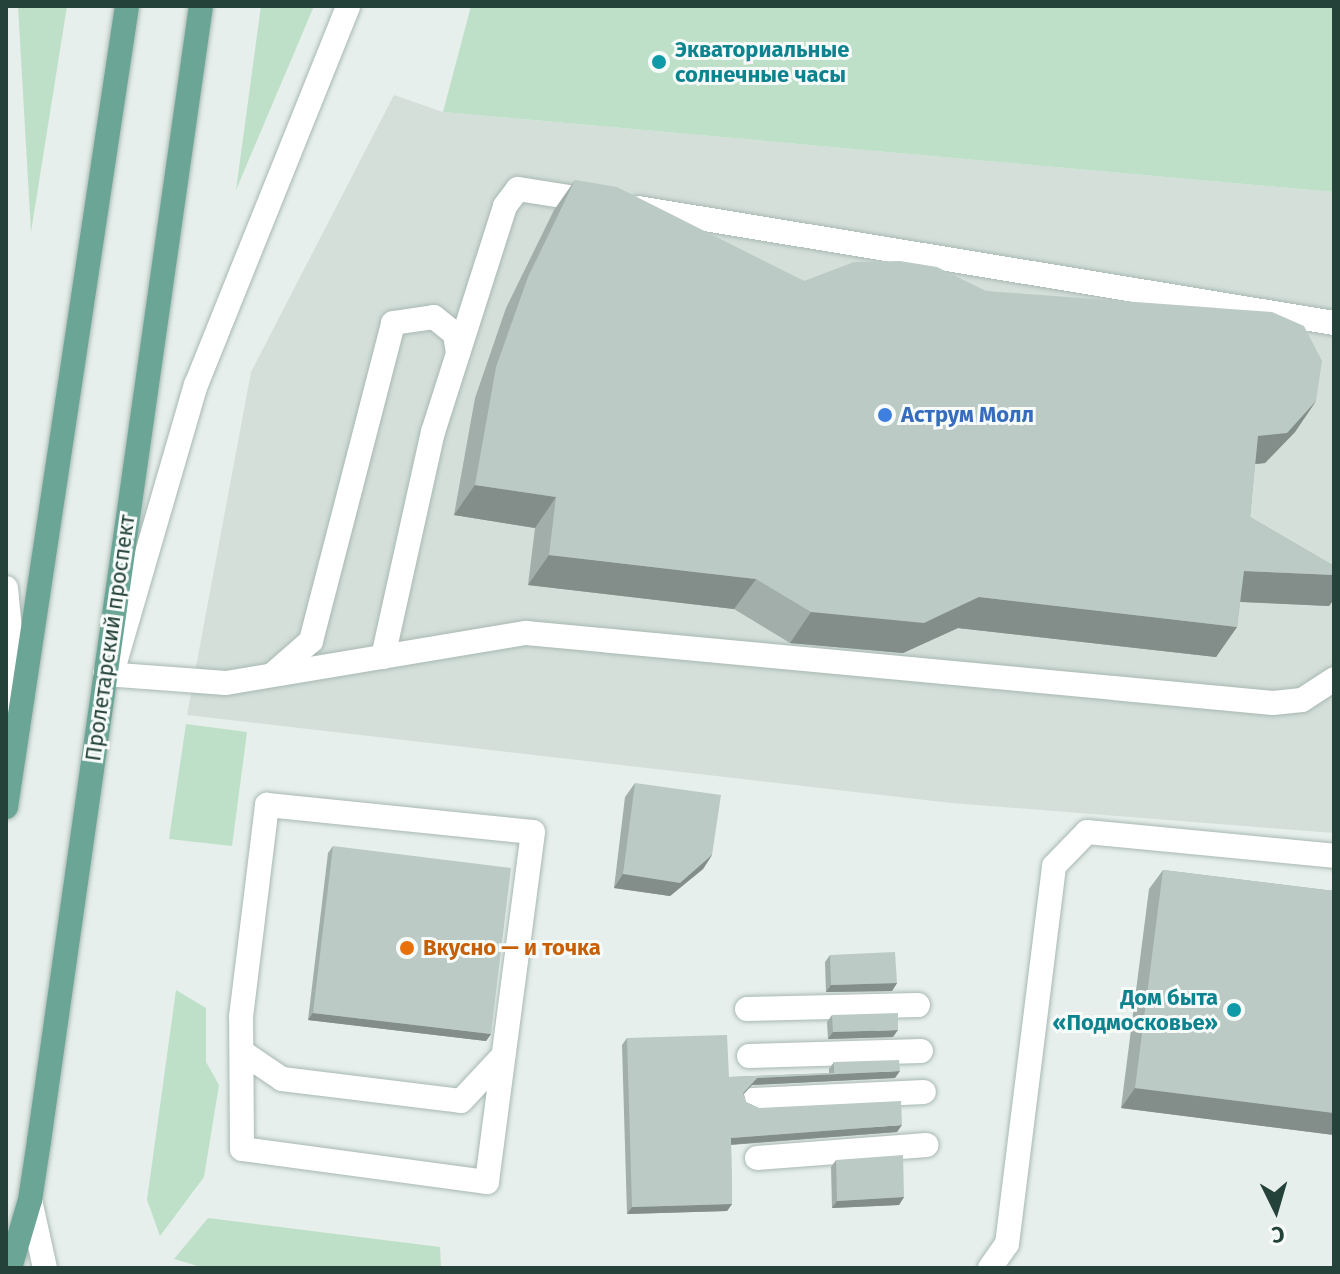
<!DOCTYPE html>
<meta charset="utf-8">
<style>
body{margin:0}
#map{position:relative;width:1340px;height:1274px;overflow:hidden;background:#e6efeb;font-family:"Fira Sans",sans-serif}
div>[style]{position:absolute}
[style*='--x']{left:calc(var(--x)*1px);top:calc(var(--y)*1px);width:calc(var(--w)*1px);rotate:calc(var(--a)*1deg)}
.built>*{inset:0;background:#d4dfda}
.green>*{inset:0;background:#bfe0c8}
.roads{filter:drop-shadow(0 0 2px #a8b8b2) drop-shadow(0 0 2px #a8b8b2)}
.lane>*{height:24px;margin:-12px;padding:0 12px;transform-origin:12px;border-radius:12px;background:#fff}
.secondary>*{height:24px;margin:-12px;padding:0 12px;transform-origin:12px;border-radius:12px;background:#fff}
.primary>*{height:24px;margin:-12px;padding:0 12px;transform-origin:12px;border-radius:12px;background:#6aa596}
.wall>*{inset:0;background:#a1aea9}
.shaded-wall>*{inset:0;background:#838d89}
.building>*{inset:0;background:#bbcac4}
.dots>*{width:22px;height:22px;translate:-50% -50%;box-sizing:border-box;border:4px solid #f7fbf9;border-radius:50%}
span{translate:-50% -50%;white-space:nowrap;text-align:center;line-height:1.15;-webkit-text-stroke:6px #f7fbf9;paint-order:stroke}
.culture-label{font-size:22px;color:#0d838f;font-weight:700}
.left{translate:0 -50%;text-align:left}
.right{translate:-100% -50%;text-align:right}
.shop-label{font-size:22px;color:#366cbe;font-weight:700}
.street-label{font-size:22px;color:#24423a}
.food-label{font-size:22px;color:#c56008;font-weight:700}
.frame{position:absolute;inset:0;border:8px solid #24423a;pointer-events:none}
.north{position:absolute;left:1236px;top:1170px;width:80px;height:80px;-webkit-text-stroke:6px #f7fbf9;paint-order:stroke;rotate:175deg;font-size:22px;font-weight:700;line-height:32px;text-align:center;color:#24423a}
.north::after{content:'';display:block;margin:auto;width:28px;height:36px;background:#24423a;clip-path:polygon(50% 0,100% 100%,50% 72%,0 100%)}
</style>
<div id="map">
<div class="built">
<div style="clip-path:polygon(394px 95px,443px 112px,1334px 192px,1334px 833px,951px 803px,187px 715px,251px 372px)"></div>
</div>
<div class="green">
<div style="clip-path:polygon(18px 6px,67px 6px,31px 232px)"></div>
<div style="clip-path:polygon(261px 6px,314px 6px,236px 190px)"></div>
<div style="clip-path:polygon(471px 6px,1334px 6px,1334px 192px,443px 112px)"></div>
<div style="clip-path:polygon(186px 724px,247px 732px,232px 846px,169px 839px)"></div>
<div style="clip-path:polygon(176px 990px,206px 1008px,206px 1062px,219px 1085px,204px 1177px,160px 1236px,147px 1200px)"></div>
<div style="clip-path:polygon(208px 1218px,440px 1247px,441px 1268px,204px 1268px,174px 1259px)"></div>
</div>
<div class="roads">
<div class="lane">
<div style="--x:638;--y:208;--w:705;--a:9.38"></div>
<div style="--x:383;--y:657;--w:230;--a:-77.5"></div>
<div style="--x:433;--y:432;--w:237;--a:-72.3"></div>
<div style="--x:505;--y:206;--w:21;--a:-53"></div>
<div style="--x:518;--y:189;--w:77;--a:9"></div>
<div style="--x:105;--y:674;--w:121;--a:4.3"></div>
<div style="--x:226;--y:683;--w:304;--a:-9.5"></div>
<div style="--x:526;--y:633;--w:750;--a:5.35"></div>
<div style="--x:1273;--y:703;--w:29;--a:-6"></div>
<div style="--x:1302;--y:700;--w:38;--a:-33"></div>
<div style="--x:272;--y:675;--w:52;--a:-41.1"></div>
<div style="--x:311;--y:641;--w:328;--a:-75.5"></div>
<div style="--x:393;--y:323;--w:41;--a:-8.3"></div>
<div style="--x:434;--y:317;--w:27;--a:39"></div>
<div style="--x:455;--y:334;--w:19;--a:81"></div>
<div style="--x:267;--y:805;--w:267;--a:5.8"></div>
<div style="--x:533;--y:832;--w:353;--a:97.5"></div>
<div style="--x:487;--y:1182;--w:247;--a:-172.3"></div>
<div style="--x:242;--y:1149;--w:132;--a:-90.4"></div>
<div style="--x:241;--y:1017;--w:214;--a:-83"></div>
<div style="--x:747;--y:1009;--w:171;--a:-1.3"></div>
<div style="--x:242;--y:1052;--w:48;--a:34"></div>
<div style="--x:282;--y:1079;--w:180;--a:7"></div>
<div style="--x:461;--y:1101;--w:62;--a:-47"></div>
<div style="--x:749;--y:1056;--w:172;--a:-1.7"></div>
<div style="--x:753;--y:1100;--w:171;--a:-2.7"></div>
<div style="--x:757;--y:1158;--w:170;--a:-4.4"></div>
<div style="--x:990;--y:1268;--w:29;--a:-55"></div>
<div style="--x:1007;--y:1244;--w:381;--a:-82.9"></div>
<div style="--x:1054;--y:866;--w:47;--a:-45.9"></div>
<div style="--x:1087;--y:832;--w:248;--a:5.5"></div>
</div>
<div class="secondary">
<div style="--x:6;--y:588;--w:118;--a:84.6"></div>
<div style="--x:115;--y:663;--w:290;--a:-73.8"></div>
<div style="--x:196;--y:385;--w:408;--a:-68.1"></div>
<div style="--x:30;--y:1200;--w:70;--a:77.6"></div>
</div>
<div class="primary">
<div style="--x:6;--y:807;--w:810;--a:-81.41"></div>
<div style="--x:10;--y:1268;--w:71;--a:-73.6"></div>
<div style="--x:30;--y:1200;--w:60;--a:-81.3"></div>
<div style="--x:39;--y:1141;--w:1147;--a:-81.88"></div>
</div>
</div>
<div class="wall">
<div style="clip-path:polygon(575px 180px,804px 281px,986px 291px,1316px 401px,1295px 432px,1265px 463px,1255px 464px,1250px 517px,1334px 566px,1334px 599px,1329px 606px,1240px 602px,1237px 627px,1216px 657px,958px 628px,903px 653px,790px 643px,734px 609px,528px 585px,535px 528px,454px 515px,475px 398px,506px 308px,554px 210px)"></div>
<div style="clip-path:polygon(635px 783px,712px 855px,703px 869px,670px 896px,614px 888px,625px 797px)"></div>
<div style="clip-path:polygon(333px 846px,491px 1034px,486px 1041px,308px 1020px,328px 853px)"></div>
<div style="clip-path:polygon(1163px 870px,1334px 891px,1334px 1135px,1121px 1108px,1149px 889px)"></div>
<div style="clip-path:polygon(830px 955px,897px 983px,892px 991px,826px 992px,825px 962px)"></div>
<div style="clip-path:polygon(832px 1015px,893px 1037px,828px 1039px,827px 1022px)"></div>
<div style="clip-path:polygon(627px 1038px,729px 1077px,829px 1073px,829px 1069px,834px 1062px,895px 1078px,752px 1085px,744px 1094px,746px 1102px,759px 1108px,897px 1132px,731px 1145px,732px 1204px,727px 1211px,627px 1214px,622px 1045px)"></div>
<div style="clip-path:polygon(836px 1160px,904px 1197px,899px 1205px,832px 1208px,831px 1167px)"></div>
</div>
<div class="shaded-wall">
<div style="clip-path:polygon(1316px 401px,1295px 432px,1265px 463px,1237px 466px,1258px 436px)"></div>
<div style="clip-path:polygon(475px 485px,556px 497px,535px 528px,454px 515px)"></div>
<div style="clip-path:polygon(549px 555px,756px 579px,734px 609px,528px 585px)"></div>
<div style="clip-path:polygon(1244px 571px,1334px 575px,1334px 599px,1329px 606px,1223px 601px)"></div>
<div style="clip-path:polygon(979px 597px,1237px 627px,1216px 657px,958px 628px,903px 653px,790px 643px,811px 612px)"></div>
<div style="clip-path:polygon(712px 855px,703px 869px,670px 896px,614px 888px,623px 874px)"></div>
<div style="clip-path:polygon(897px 983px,892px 991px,826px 992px,831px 985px)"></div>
<div style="clip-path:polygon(313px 1013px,491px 1034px,486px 1041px,308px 1020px)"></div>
<div style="clip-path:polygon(898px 1030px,893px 1037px,828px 1039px,833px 1032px)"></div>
<div style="clip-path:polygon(900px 1071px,895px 1078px,752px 1085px,738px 1100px,757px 1078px)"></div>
<div style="clip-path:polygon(1135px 1088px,1334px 1113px,1334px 1135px,1121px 1108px)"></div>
<div style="clip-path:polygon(902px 1125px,897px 1132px,726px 1145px,731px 1138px)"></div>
<div style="clip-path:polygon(904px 1197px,899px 1205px,832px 1208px,837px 1201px)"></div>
<div style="clip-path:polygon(732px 1204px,727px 1211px,627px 1214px,632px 1207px)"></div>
</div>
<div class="building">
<div style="clip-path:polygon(575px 180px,617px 187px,804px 281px,854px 262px,900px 261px,937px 267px,986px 291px,1272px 312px,1304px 326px,1322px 361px,1316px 401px,1287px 433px,1258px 436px,1250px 517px,1334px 566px,1334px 575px,1244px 571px,1237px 627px,979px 597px,924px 623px,811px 612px,756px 579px,549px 555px,556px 497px,475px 485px,496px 367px,528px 277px)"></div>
<div style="clip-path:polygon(635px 783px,721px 795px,712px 855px,680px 883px,623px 874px)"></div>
<div style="clip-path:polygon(333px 846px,511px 868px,491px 1034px,313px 1013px)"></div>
<div style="clip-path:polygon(1163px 870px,1334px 891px,1334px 1113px,1135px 1088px)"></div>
<div style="clip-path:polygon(895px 952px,897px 983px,831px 985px,830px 955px)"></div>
<div style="clip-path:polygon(898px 1013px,898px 1030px,833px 1032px,832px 1015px)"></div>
<div style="clip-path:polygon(727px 1035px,729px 1077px,834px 1073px,834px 1062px,899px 1060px,900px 1071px,757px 1078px,743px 1093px,746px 1102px,759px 1108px,901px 1101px,902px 1125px,731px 1138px,732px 1204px,632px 1207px,627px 1038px)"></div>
<div style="clip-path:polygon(903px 1155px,904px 1197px,837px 1201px,836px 1160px)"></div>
</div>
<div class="dots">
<div style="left:659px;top:62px;background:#0f9aa8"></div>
<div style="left:885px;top:415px;background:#3f7fe0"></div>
<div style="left:407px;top:948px;background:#e8710a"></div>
<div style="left:1234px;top:1010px;background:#0f9aa8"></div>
</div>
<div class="culture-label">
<span class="left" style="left:675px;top:62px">Экваториальные<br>солнечные часы</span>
<span class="right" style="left:1218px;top:1010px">Дом быта<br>«Подмосковье»</span>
</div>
<div class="shop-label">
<span class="left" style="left:901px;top:415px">Аструм Молл</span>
</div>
<div class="street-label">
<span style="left:110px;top:638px;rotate:-82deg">Пролетарский проспект</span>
</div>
<div class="food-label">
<span class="left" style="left:423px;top:948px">Вкусно — и точка</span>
</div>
<div class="frame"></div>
<div class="north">С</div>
</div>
